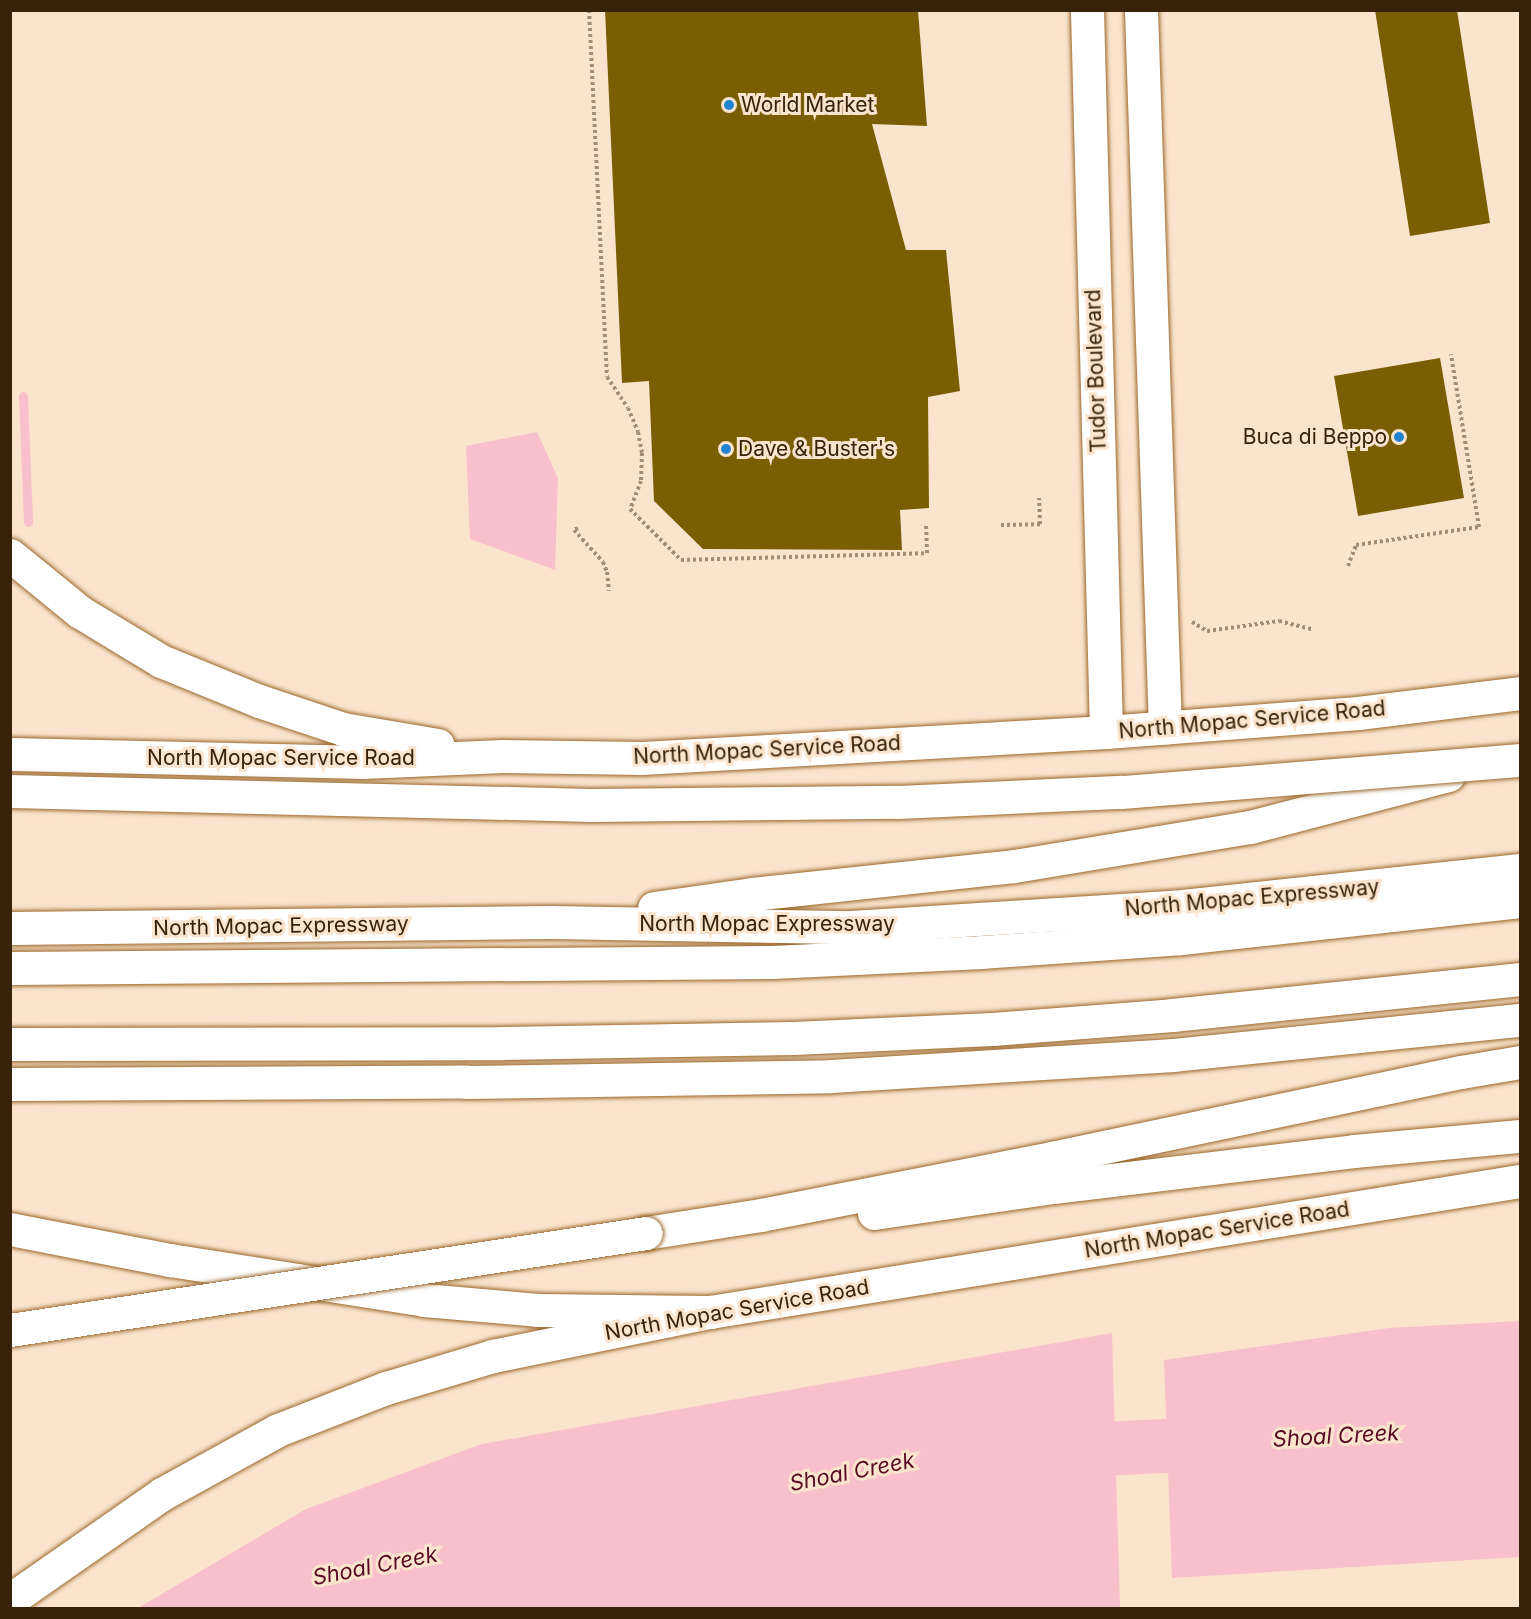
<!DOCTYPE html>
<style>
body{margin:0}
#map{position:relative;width:1531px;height:1619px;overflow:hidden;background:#fbe4cd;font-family:Inter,sans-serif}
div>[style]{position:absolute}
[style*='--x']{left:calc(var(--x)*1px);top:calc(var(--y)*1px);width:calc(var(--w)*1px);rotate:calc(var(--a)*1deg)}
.water>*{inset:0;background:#f8c0ca}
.stream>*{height:9px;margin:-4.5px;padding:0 4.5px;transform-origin:4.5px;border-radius:4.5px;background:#f8c0ca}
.river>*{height:54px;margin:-27px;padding:0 27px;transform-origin:27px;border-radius:27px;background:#f8c0ca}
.building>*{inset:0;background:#7a5e04}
.path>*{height:4px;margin-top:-2px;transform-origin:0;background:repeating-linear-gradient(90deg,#a38d75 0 3px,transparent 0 6px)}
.roads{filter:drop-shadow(0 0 2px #9a672b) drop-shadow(0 0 2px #9a672b)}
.minor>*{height:33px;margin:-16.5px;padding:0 16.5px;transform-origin:16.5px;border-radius:16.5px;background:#fff}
.major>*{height:33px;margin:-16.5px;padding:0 16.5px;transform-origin:16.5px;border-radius:16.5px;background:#fff}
.highway>*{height:33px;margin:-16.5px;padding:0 16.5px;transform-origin:16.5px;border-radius:16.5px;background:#fff}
.bridges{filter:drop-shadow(0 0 2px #9a672b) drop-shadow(0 0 2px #9a672b)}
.highway-bridge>*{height:33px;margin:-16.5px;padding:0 16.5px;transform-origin:16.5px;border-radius:16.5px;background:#fff}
.dots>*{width:16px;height:16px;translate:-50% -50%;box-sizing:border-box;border:3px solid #fbe4cd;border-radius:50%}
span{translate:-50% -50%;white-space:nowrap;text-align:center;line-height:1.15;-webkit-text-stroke:6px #fbe4cd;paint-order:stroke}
.poi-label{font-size:21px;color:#38230a}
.left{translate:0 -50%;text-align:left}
.right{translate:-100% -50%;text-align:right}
.street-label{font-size:21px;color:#38230a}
.water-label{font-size:22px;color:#580a25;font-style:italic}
.frame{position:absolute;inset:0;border:12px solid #38230a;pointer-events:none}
</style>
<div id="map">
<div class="water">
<div style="clip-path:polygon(537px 432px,558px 478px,555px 570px,470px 539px,466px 446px)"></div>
<div style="clip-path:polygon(1520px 1321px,1520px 1557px,1172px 1578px,1164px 1360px,1389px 1328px)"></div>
<div style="clip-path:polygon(1112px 1333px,1120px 1608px,138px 1608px,306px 1509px,482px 1444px)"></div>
</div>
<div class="stream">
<div style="--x:23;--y:396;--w:126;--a:87.7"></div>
</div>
<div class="river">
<div style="--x:1041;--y:1452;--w:202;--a:-2.8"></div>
</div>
<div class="building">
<div style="clip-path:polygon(605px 10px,918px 10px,927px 126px,872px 124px,906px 250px,946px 250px,960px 391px,928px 397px,929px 508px,900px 510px,902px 550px,703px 549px,654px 501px,649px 381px,622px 383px)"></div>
<div style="clip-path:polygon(1375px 10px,1457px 10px,1490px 223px,1410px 236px)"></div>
<div style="clip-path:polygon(1440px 358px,1464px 498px,1358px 516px,1334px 376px)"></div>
</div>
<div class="path">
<div style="--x:589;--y:10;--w:367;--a:87.2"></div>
<div style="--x:607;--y:377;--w:37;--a:56"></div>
<div style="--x:628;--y:408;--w:26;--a:67"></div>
<div style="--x:638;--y:432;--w:21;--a:79"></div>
<div style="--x:642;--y:453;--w:28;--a:92"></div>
<div style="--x:641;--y:481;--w:30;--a:111"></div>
<div style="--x:630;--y:509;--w:72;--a:45"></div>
<div style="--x:681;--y:560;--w:246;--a:-1.6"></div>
<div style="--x:927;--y:553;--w:28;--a:-92"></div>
<div style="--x:1001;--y:525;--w:39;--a:-1"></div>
<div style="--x:1040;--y:524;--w:26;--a:-92"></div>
<div style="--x:578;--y:528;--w:4;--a:153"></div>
<div style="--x:574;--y:530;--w:43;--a:47.8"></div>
<div style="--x:603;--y:562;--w:11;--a:68"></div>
<div style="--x:607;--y:572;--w:19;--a:84"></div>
<div style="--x:1348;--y:566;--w:22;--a:-69"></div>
<div style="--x:1356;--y:545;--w:124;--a:-8.3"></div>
<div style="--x:1479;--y:527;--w:175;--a:-99.2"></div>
<div style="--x:1192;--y:622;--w:17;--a:31"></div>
<div style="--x:1207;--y:631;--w:73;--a:-7.9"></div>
<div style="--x:1279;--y:621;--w:34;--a:14"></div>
</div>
<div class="roads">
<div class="minor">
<div style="--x:1087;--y:10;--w:722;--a:88.49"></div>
<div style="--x:1141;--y:10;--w:718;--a:88.09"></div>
</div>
<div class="major">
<div style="--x:10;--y:555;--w:90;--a:39.2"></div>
<div style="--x:80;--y:612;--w:95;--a:31.2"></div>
<div style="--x:161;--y:661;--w:106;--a:22.2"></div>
<div style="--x:259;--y:701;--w:89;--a:18.4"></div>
<div style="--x:343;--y:729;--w:96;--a:9.6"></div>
<div style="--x:10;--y:754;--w:353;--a:1.3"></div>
<div style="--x:363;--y:762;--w:139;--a:-2.5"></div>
<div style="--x:502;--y:756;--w:140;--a:0.8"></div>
<div style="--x:642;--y:758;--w:465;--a:-3.2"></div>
<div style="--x:1106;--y:732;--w:253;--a:-4.3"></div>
<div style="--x:1358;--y:713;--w:163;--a:-7"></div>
<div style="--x:10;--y:1600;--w:185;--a:-34.9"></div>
<div style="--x:162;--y:1494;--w:132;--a:-28.9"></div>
<div style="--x:278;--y:1430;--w:116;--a:-21.3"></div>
<div style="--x:386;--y:1388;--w:112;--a:-16.7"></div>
<div style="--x:493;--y:1356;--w:221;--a:-11.5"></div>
<div style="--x:710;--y:1312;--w:821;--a:-9.19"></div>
</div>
<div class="highway">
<div style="--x:654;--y:908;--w:99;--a:-8.1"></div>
<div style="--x:752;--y:894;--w:263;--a:-6.1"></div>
<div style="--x:1014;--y:866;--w:239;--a:-9.4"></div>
<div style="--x:1250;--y:827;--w:205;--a:-14.7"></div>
<div style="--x:10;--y:928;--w:541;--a:-0.64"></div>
<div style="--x:551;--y:922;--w:300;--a:1"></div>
<div style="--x:851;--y:927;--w:323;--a:-3.6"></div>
<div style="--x:1173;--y:907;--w:349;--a:-6.1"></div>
<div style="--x:10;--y:968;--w:762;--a:-0.45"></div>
<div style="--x:772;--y:962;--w:210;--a:-2.7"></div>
<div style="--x:982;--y:952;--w:199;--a:-4"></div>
<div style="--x:1181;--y:938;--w:341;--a:-6.2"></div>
<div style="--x:10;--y:1044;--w:492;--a:-0.1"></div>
<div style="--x:502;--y:1043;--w:291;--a:-1"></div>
<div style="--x:793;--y:1038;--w:199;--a:-2.6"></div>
<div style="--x:992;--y:1029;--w:181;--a:-4.4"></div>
<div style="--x:1172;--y:1015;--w:350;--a:-5.9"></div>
<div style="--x:10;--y:1084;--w:456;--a:-0.3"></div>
<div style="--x:466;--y:1082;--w:365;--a:-0.9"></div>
<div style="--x:831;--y:1076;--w:343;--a:-3.5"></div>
<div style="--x:1173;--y:1055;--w:349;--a:-5.8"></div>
<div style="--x:874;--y:1213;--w:181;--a:-8.3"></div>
<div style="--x:1053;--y:1187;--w:303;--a:-6.8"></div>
<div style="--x:1354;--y:1151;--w:167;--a:-5.2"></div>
<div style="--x:10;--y:1229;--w:163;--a:11"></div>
<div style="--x:170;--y:1260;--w:257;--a:8.9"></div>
<div style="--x:424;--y:1300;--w:114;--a:5"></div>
<div style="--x:538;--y:1310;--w:172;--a:0.7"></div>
<div style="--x:646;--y:1233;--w:116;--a:-8.9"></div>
<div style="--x:761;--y:1215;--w:297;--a:-11.1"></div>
<div style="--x:1052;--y:1158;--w:418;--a:-11.9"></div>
<div style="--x:1461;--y:1072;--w:60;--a:-9.6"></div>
</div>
</div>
<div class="bridges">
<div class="highway-bridge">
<div style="--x:10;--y:791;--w:581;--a:1.38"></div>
<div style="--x:591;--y:805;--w:307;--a:-0.6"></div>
<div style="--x:898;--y:802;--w:224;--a:-2.6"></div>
<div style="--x:1122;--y:792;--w:399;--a:-4.6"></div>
<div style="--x:10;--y:1330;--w:643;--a:-8.67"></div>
</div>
</div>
<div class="dots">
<div style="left:729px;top:105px;background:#2284d0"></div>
<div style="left:1399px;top:437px;background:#2284d0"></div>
<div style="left:726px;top:449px;background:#2284d0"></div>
</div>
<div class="poi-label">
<span class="left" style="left:741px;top:105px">World Market</span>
<span class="right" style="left:1387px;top:437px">Buca di Beppo</span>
<span class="left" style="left:738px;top:449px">Dave &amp; Buster's</span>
</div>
<div class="street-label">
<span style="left:1096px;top:371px;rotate:-92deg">Tudor Boulevard</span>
<span style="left:1252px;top:720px;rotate:-5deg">North Mopac Service Road</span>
<span style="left:767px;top:750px;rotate:-3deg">North Mopac Service Road</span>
<span style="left:281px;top:758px">North Mopac Service Road</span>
<span style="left:1252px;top:898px;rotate:-5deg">North Mopac Expressway</span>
<span style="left:767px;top:924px">North Mopac Expressway</span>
<span style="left:281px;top:926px;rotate:-1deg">North Mopac Expressway</span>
<span style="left:1217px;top:1230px;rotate:-9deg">North Mopac Service Road</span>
<span style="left:737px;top:1310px;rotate:-10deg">North Mopac Service Road</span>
</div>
<div class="water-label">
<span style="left:1336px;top:1436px;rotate:-3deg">Shoal Creek</span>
<span style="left:852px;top:1472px;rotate:-11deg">Shoal Creek</span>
<span style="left:375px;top:1566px;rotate:-11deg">Shoal Creek</span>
</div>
<div class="frame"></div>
</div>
